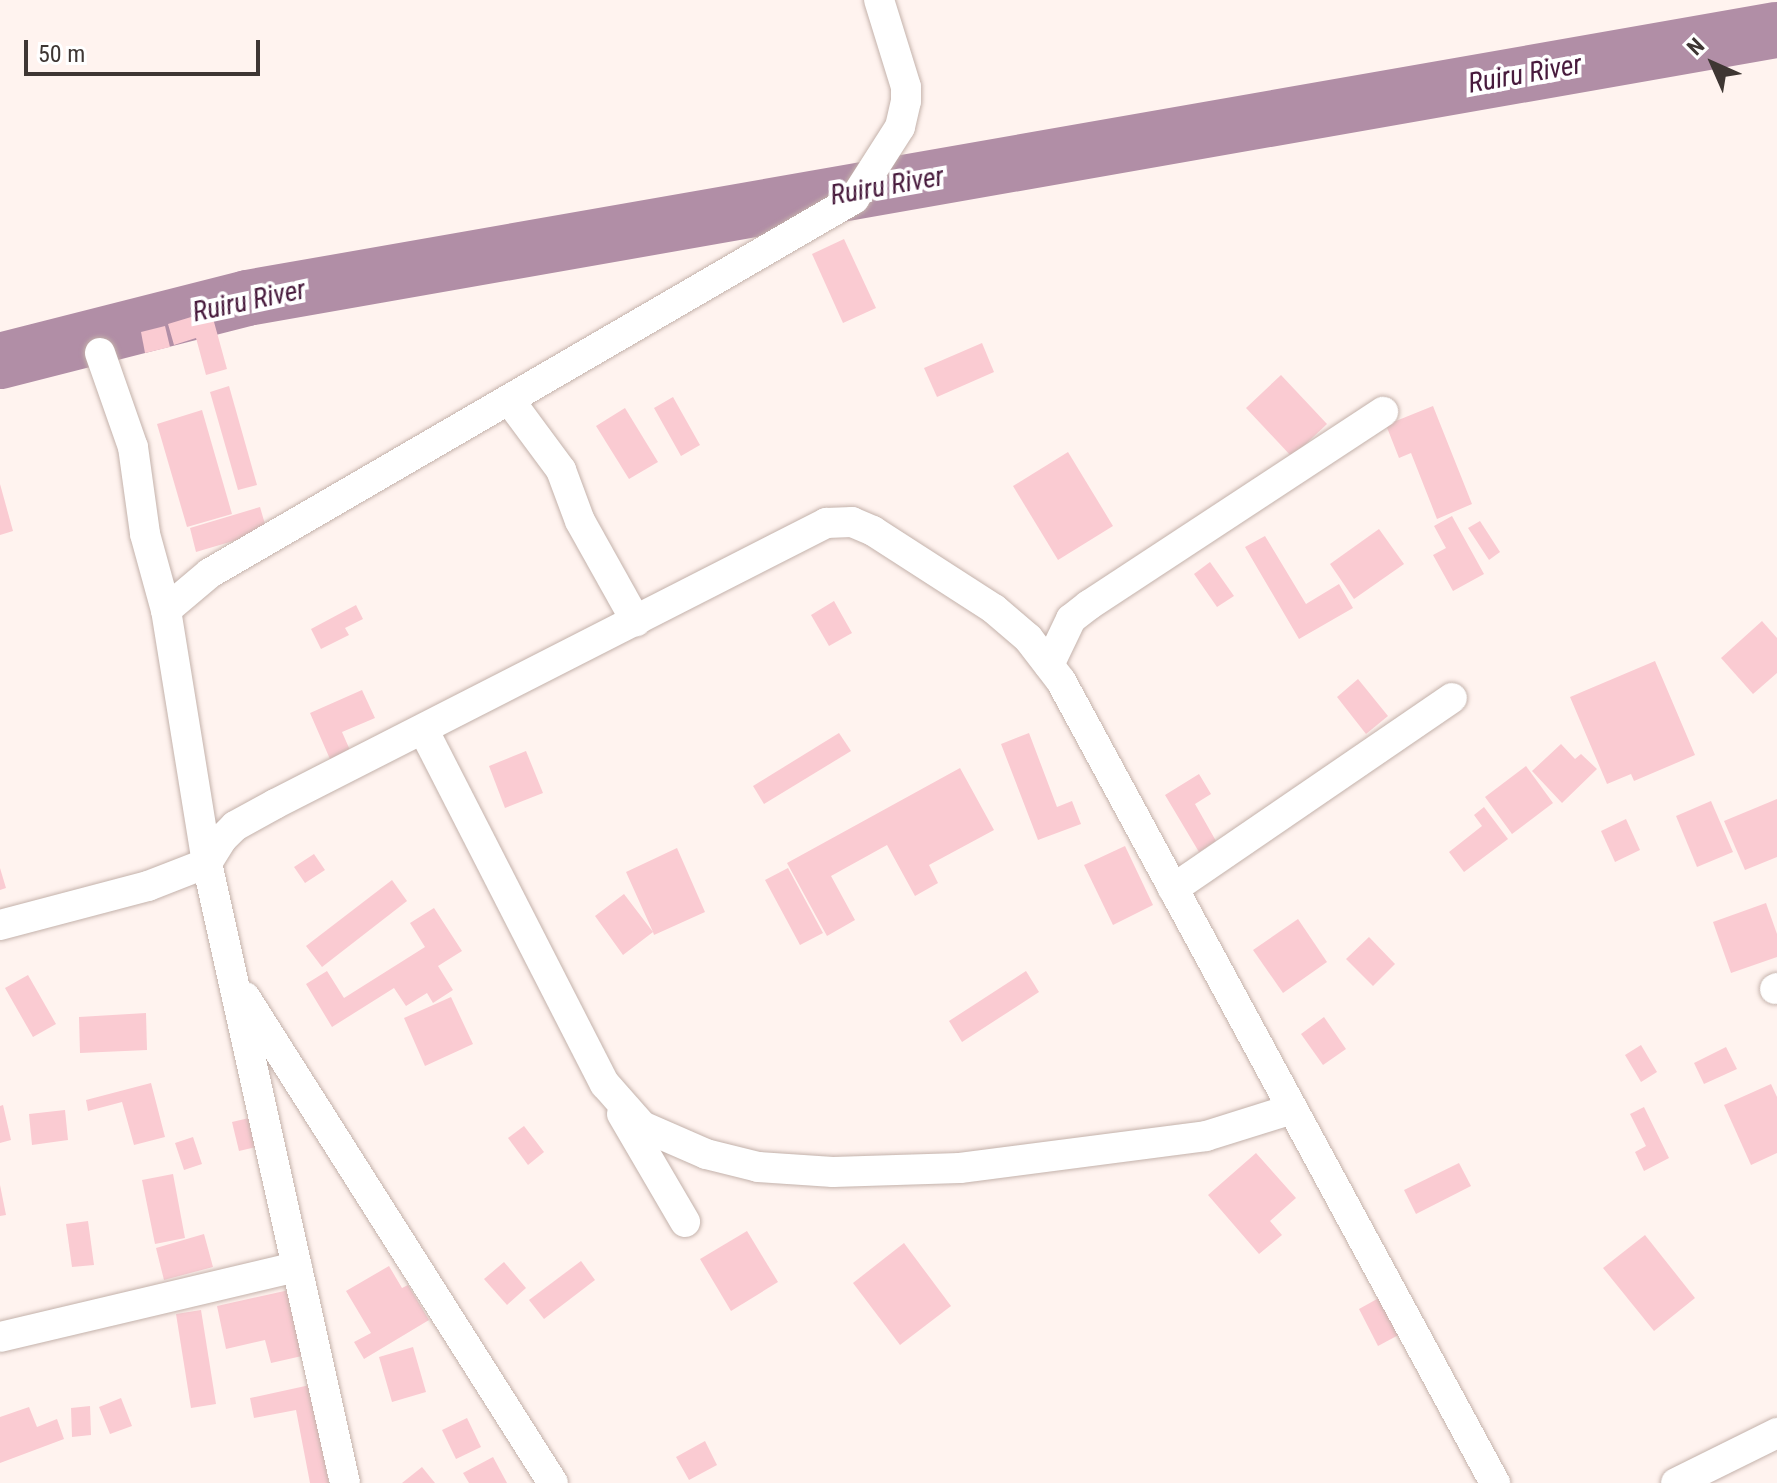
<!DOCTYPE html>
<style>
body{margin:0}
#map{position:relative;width:1777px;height:1483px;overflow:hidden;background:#fff3ef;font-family:"Roboto Condensed",sans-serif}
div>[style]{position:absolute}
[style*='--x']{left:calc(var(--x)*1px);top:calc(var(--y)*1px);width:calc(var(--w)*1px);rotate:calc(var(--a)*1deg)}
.river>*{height:56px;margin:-28px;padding:0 28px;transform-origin:28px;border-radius:28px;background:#b18ea6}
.building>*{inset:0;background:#facbd2}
.roads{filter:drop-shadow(0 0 2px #c4b2ab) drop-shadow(0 0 2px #c4b2ab)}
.minor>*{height:30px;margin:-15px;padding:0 15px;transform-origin:15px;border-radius:15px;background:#fff}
span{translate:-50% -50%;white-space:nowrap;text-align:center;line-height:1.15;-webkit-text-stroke:8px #fff;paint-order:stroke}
.water-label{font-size:28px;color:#481b3d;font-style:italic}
.north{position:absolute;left:1673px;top:24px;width:80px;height:80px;-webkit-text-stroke:6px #fff;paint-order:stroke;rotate:315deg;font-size:22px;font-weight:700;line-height:32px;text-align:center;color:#3e3633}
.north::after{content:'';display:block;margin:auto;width:28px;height:36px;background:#3e3633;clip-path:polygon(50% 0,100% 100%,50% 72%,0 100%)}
.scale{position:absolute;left:24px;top:40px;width:236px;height:36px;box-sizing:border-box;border:4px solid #3e3633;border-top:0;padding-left:10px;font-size:24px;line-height:28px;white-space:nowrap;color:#3e3633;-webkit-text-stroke:6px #fff;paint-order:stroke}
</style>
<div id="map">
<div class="river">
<div style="--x:0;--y:361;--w:255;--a:-14.3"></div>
<div style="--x:247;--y:298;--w:1553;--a:-9.94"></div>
</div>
<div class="building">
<div style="clip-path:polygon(844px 239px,876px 308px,843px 323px,812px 254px)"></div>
<div style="clip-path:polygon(211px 311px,227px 369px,206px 375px,196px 338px,174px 345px,168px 324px)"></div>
<div style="clip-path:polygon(165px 326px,170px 347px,145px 353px,141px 332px)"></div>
<div style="clip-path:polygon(982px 343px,994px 372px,937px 397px,924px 368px)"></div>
<div style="clip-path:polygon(1281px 375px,1327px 424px,1292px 457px,1246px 408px)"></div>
<div style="clip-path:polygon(229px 386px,257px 485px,238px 490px,210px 392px)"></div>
<div style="clip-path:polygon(673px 397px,700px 445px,681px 456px,654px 408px)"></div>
<div style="clip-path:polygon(1433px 406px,1472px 504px,1437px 519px,1411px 453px,1399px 458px,1386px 425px)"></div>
<div style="clip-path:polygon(625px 408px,658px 462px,629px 479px,596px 426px)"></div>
<div style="clip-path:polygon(202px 410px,232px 514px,187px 527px,157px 424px)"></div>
<div style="clip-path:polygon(1068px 452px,1113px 526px,1058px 560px,1013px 486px)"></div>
<div style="clip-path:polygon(0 484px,13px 531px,0 535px)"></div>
<div style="clip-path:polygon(260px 507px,267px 531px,196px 552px,190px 528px)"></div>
<div style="clip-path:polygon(1452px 516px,1484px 574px,1453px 591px,1433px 555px,1446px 548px,1434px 526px)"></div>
<div style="clip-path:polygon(1480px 521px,1500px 552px,1489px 560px,1468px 528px)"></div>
<div style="clip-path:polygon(1379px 529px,1404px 564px,1354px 599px,1330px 564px)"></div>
<div style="clip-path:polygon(1265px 536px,1306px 604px,1339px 584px,1353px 608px,1299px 639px,1245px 547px)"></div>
<div style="clip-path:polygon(1210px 562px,1234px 596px,1217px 607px,1194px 574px)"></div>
<div style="clip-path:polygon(834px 601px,852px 633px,829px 646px,811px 615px)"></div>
<div style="clip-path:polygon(356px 605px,363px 619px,345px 628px,349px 635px,321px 649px,311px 629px)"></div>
<div style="clip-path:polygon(1762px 621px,1777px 638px,1777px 673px,1753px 694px,1721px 658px)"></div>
<div style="clip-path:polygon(1655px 661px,1695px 755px,1634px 781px,1631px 774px,1607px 784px,1570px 697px)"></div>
<div style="clip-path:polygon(1358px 679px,1388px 716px,1366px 734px,1337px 697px)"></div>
<div style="clip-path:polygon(362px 690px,375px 718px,342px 732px,353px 757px,333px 766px,310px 713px)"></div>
<div style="clip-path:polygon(839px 733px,851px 751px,764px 804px,753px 786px)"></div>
<div style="clip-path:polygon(1029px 733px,1057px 807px,1072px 801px,1081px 824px,1038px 840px,1001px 744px)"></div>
<div style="clip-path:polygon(1561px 744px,1575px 759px,1581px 754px,1597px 769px,1562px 803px,1532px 771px)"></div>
<div style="clip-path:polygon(526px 751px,543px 793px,505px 808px,489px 766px)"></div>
<div style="clip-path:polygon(1526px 766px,1553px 803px,1512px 834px,1485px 797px)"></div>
<div style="clip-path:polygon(960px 768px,994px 830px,929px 865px,938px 883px,915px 896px,887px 845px,831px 876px,855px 920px,827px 936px,787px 863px)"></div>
<div style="clip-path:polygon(1199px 774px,1211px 794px,1195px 804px,1216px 841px,1199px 852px,1165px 795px)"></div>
<div style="clip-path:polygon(1777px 799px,1777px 857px,1745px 870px,1724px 821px)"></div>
<div style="clip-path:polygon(1711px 801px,1733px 852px,1697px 867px,1676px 816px)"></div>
<div style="clip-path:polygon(1484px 807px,1508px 839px,1464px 872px,1449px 852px,1482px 826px,1474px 815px)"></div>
<div style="clip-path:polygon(1626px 819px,1640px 850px,1615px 862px,1601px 831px)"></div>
<div style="clip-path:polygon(1125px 846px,1153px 905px,1113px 925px,1084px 865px)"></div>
<div style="clip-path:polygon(677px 848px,705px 912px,654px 935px,653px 932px,623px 955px,595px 916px,624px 894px,653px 932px,626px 872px)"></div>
<div style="clip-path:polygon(314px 854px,325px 870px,305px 883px,294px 867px)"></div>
<div style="clip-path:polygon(0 868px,6px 888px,0 890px)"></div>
<div style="clip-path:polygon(788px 868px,823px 933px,800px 945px,765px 880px)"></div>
<div style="clip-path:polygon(392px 880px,407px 901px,322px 967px,306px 946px)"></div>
<div style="clip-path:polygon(1766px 903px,1777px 934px,1777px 957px,1731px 973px,1713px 922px)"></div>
<div style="clip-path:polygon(434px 908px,462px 951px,438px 966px,453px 990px,433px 1003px,427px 993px,406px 1006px,394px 988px,332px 1027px,306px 984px,327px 971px,344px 998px,425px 947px,410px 923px)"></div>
<div style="clip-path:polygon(1298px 919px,1327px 962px,1283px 993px,1253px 950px)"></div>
<div style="clip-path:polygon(1369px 937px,1395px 964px,1373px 986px,1346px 959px)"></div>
<div style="clip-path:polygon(1026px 971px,1039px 992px,962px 1042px,949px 1021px)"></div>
<div style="clip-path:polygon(28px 975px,56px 1024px,33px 1037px,5px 988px)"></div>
<div style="clip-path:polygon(451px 997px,473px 1044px,425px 1066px,404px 1018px)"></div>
<div style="clip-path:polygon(146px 1013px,147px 1050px,80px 1053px,79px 1017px)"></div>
<div style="clip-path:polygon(1324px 1017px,1346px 1049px,1323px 1065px,1301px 1034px)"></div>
<div style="clip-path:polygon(1641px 1045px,1657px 1072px,1641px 1082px,1625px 1055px)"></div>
<div style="clip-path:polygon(1726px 1047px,1737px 1069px,1704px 1084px,1694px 1063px)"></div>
<div style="clip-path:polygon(151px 1083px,165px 1137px,134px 1145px,122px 1102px,88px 1111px,86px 1100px)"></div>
<div style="clip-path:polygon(1771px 1084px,1777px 1097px,1777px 1153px,1751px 1165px,1724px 1105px)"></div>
<div style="clip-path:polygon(3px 1105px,11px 1140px,0 1143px,0 1106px)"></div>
<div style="clip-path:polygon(1644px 1107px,1669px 1158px,1644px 1171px,1635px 1152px,1646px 1146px,1630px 1114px)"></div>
<div style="clip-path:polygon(65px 1110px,68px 1140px,32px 1145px,29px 1114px)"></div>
<div style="clip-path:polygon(249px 1118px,256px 1147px,239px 1151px,232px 1122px)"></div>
<div style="clip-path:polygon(524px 1126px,544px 1152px,528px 1165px,508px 1138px)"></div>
<div style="clip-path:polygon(193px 1137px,202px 1164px,184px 1170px,175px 1143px)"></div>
<div style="clip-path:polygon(1256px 1153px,1296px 1198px,1270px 1221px,1282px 1235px,1259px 1254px,1208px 1195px)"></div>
<div style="clip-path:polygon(1459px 1163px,1471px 1186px,1416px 1214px,1404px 1190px)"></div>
<div style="clip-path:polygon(173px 1174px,185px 1238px,155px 1244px,142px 1180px)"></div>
<div style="clip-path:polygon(0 1185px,6px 1215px,0 1216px)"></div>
<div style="clip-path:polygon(88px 1221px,94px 1265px,72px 1267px,66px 1224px)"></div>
<div style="clip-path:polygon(747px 1231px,778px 1282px,731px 1311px,700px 1259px)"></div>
<div style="clip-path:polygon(204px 1234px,213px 1267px,164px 1280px,156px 1248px)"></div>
<div style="clip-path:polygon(1645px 1235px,1695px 1298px,1654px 1331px,1603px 1268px)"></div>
<div style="clip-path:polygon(904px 1243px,951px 1306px,900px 1345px,853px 1283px)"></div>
<div style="clip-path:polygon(581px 1261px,595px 1280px,544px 1319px,529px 1300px)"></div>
<div style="clip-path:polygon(504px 1262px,526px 1288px,507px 1305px,484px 1279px)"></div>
<div style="clip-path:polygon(389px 1266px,402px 1288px,408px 1285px,429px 1320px,364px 1359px,354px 1342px,371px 1333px,346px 1291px)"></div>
<div style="clip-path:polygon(289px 1290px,302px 1356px,271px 1363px,265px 1340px,226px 1349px,217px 1306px)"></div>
<div style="clip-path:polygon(1386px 1294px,1406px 1331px,1378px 1346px,1359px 1309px)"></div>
<div style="clip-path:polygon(201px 1310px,216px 1404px,191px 1408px,176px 1314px)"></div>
<div style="clip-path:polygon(413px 1347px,426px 1392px,392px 1402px,379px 1357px)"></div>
<div style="clip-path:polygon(310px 1385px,329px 1483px,310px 1483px,296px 1410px,254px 1418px,250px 1398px)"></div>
<div style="clip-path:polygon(121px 1398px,132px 1426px,110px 1434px,99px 1407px)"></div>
<div style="clip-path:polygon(90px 1406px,91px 1435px,72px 1437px,71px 1408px)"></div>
<div style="clip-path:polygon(29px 1407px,37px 1427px,57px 1419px,64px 1439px,0 1463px,0 1417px)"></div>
<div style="clip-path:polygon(467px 1418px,481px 1447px,456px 1459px,442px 1430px)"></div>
<div style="clip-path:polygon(705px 1441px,717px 1465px,689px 1480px,676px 1457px)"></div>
<div style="clip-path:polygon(493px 1457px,507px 1483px,469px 1483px,463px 1473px)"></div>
<div style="clip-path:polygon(422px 1467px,435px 1483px,402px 1483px)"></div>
</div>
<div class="roads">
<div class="minor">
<div style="--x:100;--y:353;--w:100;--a:70.7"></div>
<div style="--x:133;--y:447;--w:88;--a:82.1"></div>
<div style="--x:145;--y:534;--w:79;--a:74.6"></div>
<div style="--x:510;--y:401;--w:86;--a:53.5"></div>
<div style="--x:561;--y:470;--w:54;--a:69.6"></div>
<div style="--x:580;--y:521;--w:115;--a:60.8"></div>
<div style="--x:1049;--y:665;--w:51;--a:-64.4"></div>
<div style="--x:1071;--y:619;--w:23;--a:-38"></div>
<div style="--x:1089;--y:605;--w:352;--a:-33.3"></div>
<div style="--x:424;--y:731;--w:397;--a:62.9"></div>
<div style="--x:605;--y:1084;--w:56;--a:48.6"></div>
<div style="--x:642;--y:1126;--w:70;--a:23.6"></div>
<div style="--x:706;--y:1154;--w:54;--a:14"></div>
<div style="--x:758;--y:1167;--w:75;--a:3.8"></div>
<div style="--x:833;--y:1172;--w:127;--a:-1.8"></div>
<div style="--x:960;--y:1168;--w:248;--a:-7.4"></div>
<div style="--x:1206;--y:1136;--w:90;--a:-17.4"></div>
<div style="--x:1173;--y:889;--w:338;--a:-34.4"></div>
<div style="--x:0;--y:925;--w:153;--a:-14.8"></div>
<div style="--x:148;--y:886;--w:63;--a:-21.3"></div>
<div style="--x:207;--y:863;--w:28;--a:-58"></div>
<div style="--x:222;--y:839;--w:18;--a:-45"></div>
<div style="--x:235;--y:826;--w:46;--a:-28.8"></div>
<div style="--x:275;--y:804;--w:619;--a:-27.02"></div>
<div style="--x:826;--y:523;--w:26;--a:-2"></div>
<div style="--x:852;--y:522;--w:23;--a:23"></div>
<div style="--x:873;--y:531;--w:144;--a:32.8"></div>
<div style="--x:994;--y:609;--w:45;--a:40.5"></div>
<div style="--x:1028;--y:638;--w:54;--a:52.5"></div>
<div style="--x:1061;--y:681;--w:912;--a:61.58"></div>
<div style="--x:1775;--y:989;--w:2;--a:-27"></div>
<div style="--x:245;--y:997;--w:575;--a:57.64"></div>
<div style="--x:622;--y:1114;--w:125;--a:59.7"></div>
<div style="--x:0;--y:1337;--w:305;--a:-13.3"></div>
<div style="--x:345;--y:1483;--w:635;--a:-102.55"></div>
<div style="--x:207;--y:863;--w:256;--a:-99.2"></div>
<div style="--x:166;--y:610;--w:57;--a:-40.1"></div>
<div style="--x:210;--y:573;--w:745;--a:-30.15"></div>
<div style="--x:854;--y:199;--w:85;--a:-57.4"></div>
<div style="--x:900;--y:127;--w:27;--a:-77"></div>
<div style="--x:906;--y:101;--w:14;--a:-90"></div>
<div style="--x:906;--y:87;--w:91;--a:-107.2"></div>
<div style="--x:1676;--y:1483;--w:113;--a:-26.3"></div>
</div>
</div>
<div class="water-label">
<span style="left:1525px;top:74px;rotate:-10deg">Ruiru River</span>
<span style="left:887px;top:186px;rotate:-10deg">Ruiru River</span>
<span style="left:249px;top:301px;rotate:-12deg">Ruiru River</span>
</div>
<div class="north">N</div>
<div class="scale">50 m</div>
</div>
